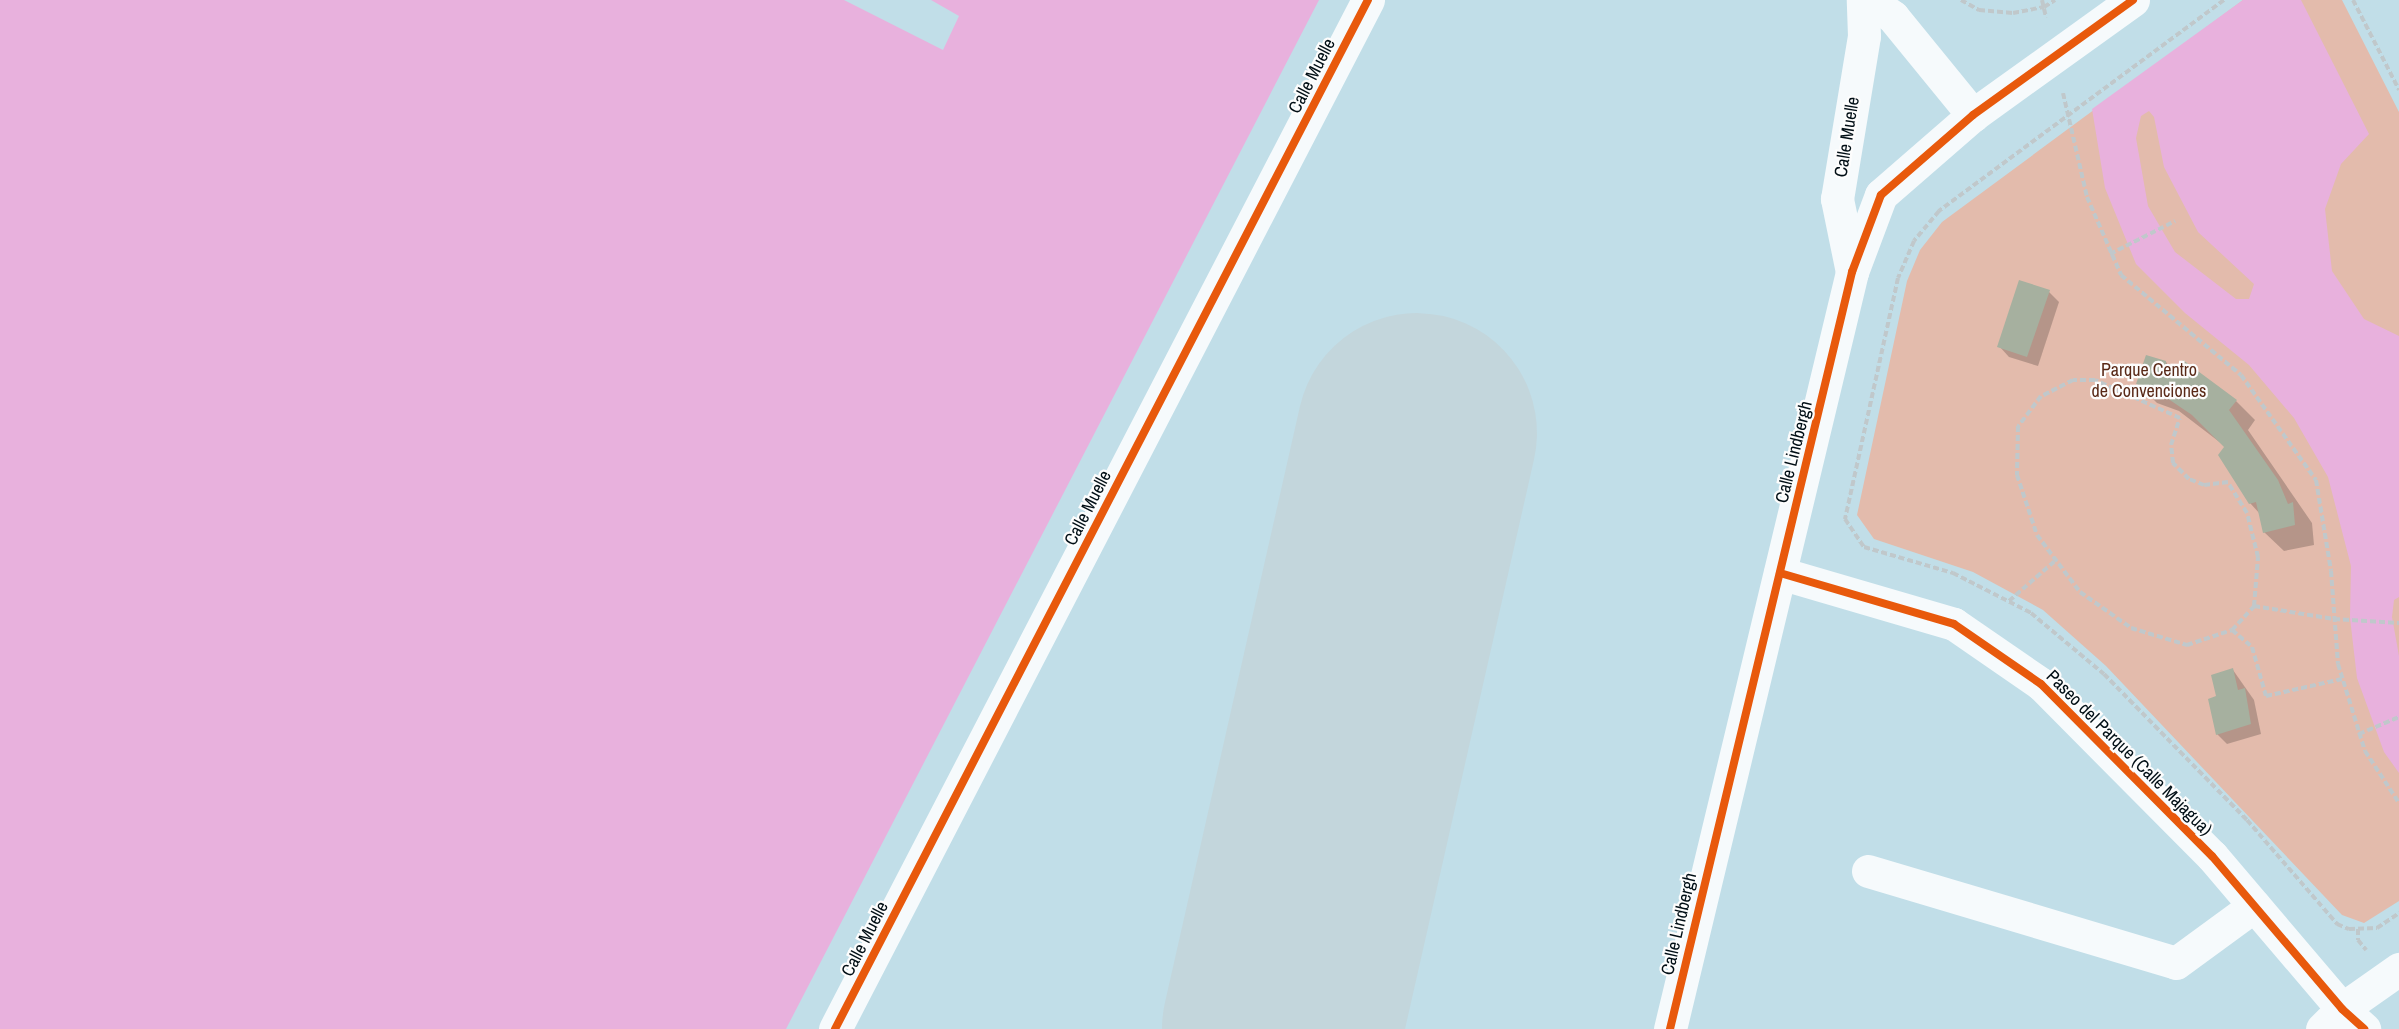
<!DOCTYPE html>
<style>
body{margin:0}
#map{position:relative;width:2399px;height:1029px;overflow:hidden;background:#c1dee8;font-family:"Archivo Narrow",sans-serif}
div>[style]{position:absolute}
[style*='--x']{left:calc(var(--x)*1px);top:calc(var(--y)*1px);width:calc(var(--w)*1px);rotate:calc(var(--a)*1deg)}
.green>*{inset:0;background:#e3bbac}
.water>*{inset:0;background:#e8b1dd}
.pier>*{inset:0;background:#c1dee8}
.shadow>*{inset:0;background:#0003}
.runway>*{height:240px;margin:-120px;padding:0 120px;transform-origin:120px;border-radius:120px;background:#c3d6dc}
.building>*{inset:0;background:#a6b09f}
.path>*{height:4px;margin-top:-2px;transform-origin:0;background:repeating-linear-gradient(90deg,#c0c8cb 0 6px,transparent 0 9px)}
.minor>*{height:33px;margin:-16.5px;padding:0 16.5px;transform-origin:16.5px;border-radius:16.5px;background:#f6fafc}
.cycleway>*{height:8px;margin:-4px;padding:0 4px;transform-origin:4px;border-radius:4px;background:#e8590c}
span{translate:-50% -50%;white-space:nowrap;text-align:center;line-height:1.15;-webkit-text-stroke:4.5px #fdfdfd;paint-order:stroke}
.street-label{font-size:18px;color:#000e15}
.park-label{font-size:18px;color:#592917}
</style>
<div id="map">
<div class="green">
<div style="clip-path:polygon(2243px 0,2342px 0,2399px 112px,2399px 901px,2364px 923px,2342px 915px,2106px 666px,2043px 610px,1973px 572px,1874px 539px,1857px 515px,1907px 281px,1920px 250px,1942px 222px)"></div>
</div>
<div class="water">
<div style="clip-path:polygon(0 0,1319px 0,786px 1029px,0 1029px)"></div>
<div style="clip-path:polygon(evenodd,2243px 0,2301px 0,2369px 134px,2341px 164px,2325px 209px,2332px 271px,2364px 319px,2399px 336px,2399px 597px,2394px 600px,2392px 617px,2399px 656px,2399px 773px,2384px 752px,2357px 678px,2350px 618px,2351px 566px,2328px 477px,2294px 418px,2249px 365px,2185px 313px,2136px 264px,2105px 188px,2092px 109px,2243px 0,2149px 111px,2154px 117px,2164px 167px,2198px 232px,2254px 284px,2249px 299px,2236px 299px,2175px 252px,2148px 206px,2136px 138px,2141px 116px,2149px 111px)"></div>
</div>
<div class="pier">
<div style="clip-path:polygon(844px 0,931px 0,959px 16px,943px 50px)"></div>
</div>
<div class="shadow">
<div style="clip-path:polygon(2049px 292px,2059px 302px,2038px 366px,2009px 357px,1999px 346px)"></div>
<div style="clip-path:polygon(2166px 362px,2176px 373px,2236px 401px,2255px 420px,2248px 430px,2312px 523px,2314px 545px,2284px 551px,2264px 532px,2260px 514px,2250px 503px,2226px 447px,2179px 411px,2157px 403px,2138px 384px)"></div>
<div style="clip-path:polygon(2233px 670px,2254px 700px,2261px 734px,2227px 744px,2217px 734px,2217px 697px)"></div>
</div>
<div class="runway">
<div style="--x:1282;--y:1029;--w:611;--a:-77.24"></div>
</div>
<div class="building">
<div style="clip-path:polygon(2019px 280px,2050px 290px,2027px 357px,1997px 347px)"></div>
<div style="clip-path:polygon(2146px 355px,2166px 361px,2166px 366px,2174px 372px,2183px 360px,2237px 400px,2229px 410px,2278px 480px,2288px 504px,2293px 502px,2295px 525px,2263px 533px,2256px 502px,2249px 504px,2218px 455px,2224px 447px,2192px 415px,2158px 392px,2136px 384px)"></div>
<div style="clip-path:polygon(2233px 668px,2238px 690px,2245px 688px,2251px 724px,2216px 735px,2208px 699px,2216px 696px,2211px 675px)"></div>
</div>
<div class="path">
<div style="--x:1961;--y:0;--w:21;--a:29"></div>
<div style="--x:1979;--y:10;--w:34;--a:5"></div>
<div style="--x:2013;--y:13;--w:32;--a:-11"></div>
<div style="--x:2044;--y:7;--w:13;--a:-32"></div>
<div style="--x:2042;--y:0;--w:18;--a:77"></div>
<div style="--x:2224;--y:0;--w:355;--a:143.5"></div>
<div style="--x:1939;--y:211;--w:39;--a:130"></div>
<div style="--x:1914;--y:241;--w:40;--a:113.4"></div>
<div style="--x:1898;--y:278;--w:247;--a:102.4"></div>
<div style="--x:1845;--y:519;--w:34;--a:56"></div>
<div style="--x:1864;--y:547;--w:93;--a:16.3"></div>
<div style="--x:1953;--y:573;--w:88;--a:27.1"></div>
<div style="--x:2031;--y:613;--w:95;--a:39.9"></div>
<div style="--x:2104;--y:674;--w:204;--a:45.6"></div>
<div style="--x:2247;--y:820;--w:138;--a:49.1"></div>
<div style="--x:2337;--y:924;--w:13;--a:23"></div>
<div style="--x:2349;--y:929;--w:28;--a:-2"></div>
<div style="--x:2377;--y:928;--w:27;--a:-34"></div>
<div style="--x:2353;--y:0;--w:101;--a:62.9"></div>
<div style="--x:2063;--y:93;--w:107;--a:77"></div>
<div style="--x:2087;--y:197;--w:85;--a:66.4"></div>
<div style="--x:2121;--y:275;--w:156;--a:39.8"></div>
<div style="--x:2241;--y:375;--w:129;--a:54.5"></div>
<div style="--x:2316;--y:480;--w:92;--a:80.6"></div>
<div style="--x:2331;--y:571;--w:93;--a:85.7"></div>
<div style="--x:2338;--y:664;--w:91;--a:72.8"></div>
<div style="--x:2365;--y:751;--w:62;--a:56.8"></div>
<div style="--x:2110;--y:254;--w:73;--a:-26.9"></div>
<div style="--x:2009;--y:601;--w:62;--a:-41.1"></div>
<div style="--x:2254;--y:606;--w:49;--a:-85.3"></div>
<div style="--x:2258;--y:557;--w:45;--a:-104"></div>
<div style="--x:2247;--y:513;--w:36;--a:-122"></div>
<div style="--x:2228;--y:482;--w:24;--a:173"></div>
<div style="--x:2204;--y:485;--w:16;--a:-158"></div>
<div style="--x:2189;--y:479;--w:23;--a:-135"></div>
<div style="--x:2173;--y:463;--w:18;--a:-96"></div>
<div style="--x:2171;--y:445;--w:28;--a:-72"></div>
<div style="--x:2180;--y:418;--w:93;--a:-155.9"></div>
<div style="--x:2095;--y:380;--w:22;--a:180"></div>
<div style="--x:2073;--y:380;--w:36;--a:153"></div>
<div style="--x:2041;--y:396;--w:38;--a:127"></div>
<div style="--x:2018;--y:426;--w:49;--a:91.2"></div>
<div style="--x:2017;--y:475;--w:63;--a:71.6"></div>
<div style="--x:2037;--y:535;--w:71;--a:53"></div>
<div style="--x:2080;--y:592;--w:62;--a:35.2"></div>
<div style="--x:2131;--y:628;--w:59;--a:16.9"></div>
<div style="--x:2187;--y:645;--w:47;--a:-18.4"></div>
<div style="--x:2232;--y:630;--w:33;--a:-47"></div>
<div style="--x:2254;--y:606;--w:81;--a:9.2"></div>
<div style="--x:2334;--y:619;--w:65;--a:3.5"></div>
<div style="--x:2232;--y:630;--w:26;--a:40"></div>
<div style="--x:2252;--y:647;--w:51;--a:74.1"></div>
<div style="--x:2266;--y:696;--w:78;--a:-12.6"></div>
<div style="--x:2359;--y:734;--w:43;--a:-23"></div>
<div style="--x:2358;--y:929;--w:11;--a:90"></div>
<div style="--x:2358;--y:940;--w:13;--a:51"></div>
</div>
<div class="minor">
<div style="--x:1869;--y:0;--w:29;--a:35"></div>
<div style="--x:1893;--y:17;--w:127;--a:50.8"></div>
<div style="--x:1852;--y:272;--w:75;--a:-101.6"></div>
<div style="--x:1837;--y:199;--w:165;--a:-80.6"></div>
<div style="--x:1864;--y:36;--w:36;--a:-92"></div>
<div style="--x:1780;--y:573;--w:181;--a:16.3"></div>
<div style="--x:1954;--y:624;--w:106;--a:34.6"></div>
<div style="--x:2041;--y:684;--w:243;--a:45.2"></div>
<div style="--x:2212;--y:856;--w:201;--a:49.6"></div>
<div style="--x:2342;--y:1009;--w:30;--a:42"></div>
<div style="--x:1868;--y:871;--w:321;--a:16.6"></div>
<div style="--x:2176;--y:963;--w:97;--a:-36.2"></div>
<div style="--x:835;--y:1029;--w:1159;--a:-62.62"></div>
<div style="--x:1670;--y:1029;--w:779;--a:-76.48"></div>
<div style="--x:1852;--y:272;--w:82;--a:-69.4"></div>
<div style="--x:1881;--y:195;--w:122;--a:-41"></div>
<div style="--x:1973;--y:115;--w:197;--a:-35.7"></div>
<div style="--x:2322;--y:1029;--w:28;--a:-45"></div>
<div style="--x:2342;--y:1009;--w:70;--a:-35.1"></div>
</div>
<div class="cycleway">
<div style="--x:1780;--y:573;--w:181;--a:16.3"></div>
<div style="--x:1954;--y:624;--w:106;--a:34.6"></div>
<div style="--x:2041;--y:684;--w:243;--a:45.2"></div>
<div style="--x:2212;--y:856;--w:201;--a:49.6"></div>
<div style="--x:2342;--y:1009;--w:30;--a:42"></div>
<div style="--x:835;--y:1029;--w:1159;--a:-62.62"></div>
<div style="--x:1670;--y:1029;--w:779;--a:-76.48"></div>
<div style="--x:1852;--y:272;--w:82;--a:-69.4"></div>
<div style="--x:1881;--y:195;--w:122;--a:-41"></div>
<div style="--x:1973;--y:115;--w:197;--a:-35.7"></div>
</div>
<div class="street-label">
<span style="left:1312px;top:76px;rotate:-63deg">Calle Muelle</span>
<span style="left:1847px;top:137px;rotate:-81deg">Calle Muelle</span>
<span style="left:1794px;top:452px;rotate:-76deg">Calle Lindbergh</span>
<span style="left:1088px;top:508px;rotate:-63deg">Calle Muelle</span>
<span style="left:2129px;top:753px;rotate:45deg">Paseo del Parque (Calle Majagua)</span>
<span style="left:1679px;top:924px;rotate:-77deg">Calle Lindbergh</span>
<span style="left:865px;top:939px;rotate:-63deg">Calle Muelle</span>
</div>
<div class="park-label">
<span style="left:2149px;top:381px">Parque Centro<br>de Convenciones</span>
</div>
</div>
